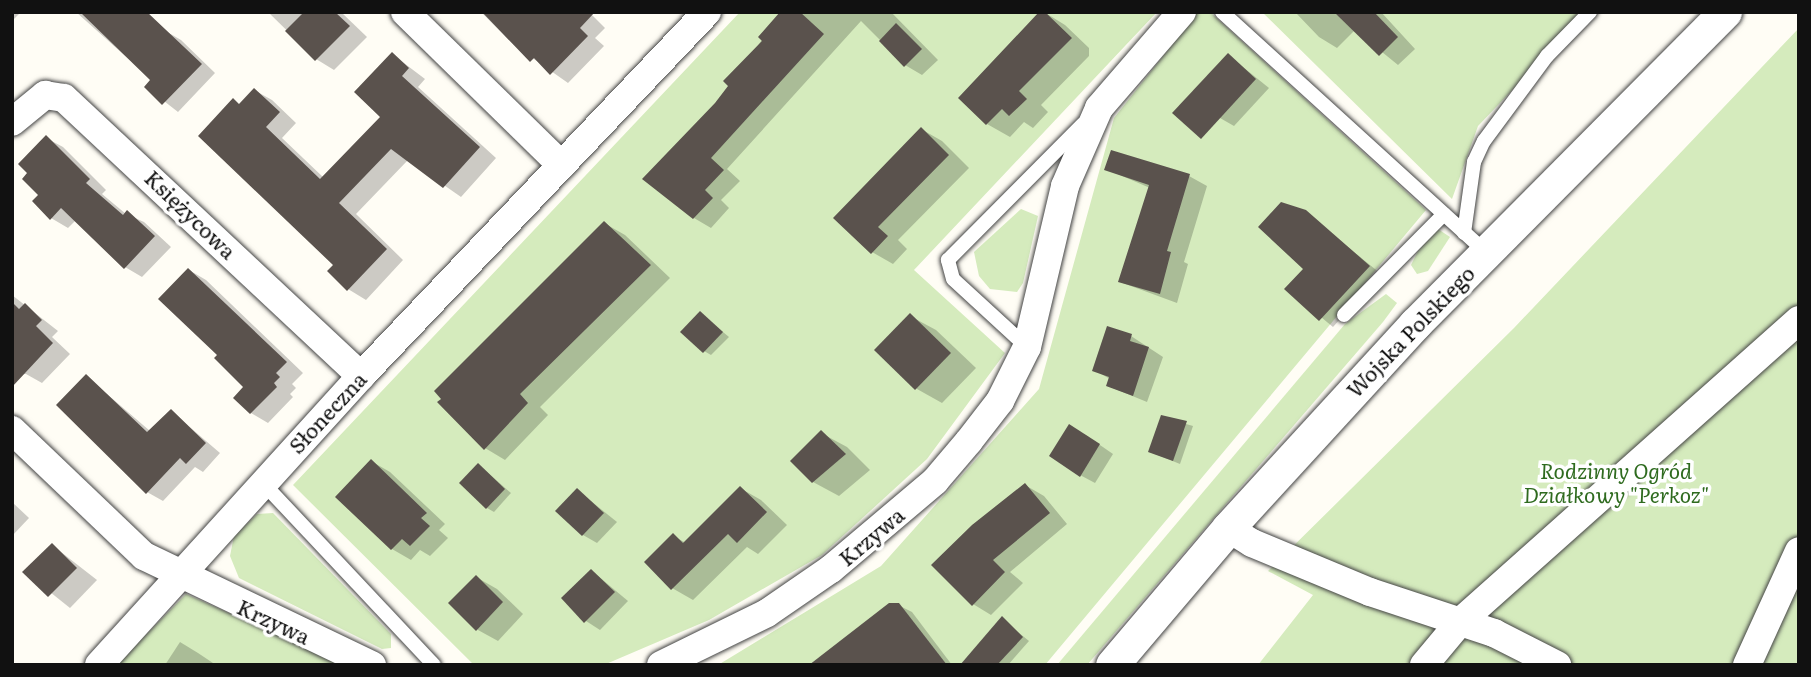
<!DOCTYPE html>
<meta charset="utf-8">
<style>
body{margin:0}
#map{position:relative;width:1811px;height:677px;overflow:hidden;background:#fffdf5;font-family:Literata,serif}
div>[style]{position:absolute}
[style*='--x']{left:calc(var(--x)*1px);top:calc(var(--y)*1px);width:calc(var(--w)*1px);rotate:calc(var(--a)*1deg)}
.green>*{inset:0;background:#d5ebbd}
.shadow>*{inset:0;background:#0003}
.building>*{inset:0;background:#5a524d}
.roads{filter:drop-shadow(0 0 2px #444) drop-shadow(0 0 2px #444)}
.service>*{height:14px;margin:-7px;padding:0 7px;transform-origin:7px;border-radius:7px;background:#fff}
.minor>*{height:28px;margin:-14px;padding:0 14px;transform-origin:14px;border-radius:14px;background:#fff}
.tertiary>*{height:33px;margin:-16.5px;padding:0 16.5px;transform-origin:16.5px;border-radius:16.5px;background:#fff}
span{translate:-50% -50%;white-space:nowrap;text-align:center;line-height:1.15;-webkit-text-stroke:7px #fff;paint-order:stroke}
.street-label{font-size:21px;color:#111}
.park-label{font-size:21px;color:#2f6b1f;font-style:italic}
.frame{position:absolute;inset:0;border:14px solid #111;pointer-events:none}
</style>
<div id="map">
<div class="green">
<div style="clip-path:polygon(740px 12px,1157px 12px,914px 270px,1005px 353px,927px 459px,822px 555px,709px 620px,606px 664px,474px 665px,293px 485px)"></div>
<div style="clip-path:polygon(1198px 12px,1210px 12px,1426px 210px,1045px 665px,718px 665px,881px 566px,1039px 389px,1114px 118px)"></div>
<div style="clip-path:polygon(1262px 12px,1587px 12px,1478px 126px,1452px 199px)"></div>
<div style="clip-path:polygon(1799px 28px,1799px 665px,1258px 665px,1313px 595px,1268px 571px,1514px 328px)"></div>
<div style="clip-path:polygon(1021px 209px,1038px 216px,1023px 283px,1017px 292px,990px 289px,979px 276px,974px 252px)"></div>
<div style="clip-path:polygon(1438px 229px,1450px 237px,1428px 271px,1417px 274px,1411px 265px,1418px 251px)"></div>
<div style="clip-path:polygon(1386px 294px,1397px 303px,1383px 322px,1087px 665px,1057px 665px,1345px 324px)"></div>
<div style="clip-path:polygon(273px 513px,391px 634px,391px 648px,382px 649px,239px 578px,230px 556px,234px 536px,257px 514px)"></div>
<div style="clip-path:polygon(186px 594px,346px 665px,116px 665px)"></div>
</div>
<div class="shadow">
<div style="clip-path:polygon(12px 12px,21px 12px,12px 21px)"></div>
<div style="clip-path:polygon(76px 12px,133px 12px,181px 40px,215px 73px,178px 112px,146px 87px,152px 80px)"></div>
<div style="clip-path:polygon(268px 12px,341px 12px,367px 37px,334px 70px,316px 59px)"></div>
<div style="clip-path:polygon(481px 12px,589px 12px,605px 28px,595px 38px,604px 46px,568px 83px,514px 45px)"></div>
<div style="clip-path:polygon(782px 12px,891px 12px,938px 60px,922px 75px,905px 65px,861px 21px,727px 169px,740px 181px,721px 200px,729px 208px,711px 228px,694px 218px,716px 104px)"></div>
<div style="clip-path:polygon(1044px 12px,1065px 25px,1089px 48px,1089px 56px,1041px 105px,1048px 112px,1033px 128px,1024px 122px,1010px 137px,987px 124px)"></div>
<div style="clip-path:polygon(1295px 12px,1381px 12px,1415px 49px,1398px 65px,1355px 30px,1337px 48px,1319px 37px)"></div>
<div style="clip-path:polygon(392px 54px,425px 79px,418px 87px,496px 158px,461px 197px,408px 160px,356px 214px,403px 260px,366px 300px,348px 289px,240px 105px,254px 90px,272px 100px,296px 123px,282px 138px,324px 178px,382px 117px)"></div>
<div style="clip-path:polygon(1228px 55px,1269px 88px,1234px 126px,1220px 118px)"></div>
<div style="clip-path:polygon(921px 129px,942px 141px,969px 168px,898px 240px,907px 249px,893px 264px,872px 252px,835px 218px)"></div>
<div style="clip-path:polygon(46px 138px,63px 147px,106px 190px,102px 194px,126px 214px,144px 222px,171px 247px,142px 277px,125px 267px,76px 220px,68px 228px,51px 218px,40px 195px)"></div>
<div style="clip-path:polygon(1106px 169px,1189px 176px,1207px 186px,1184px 262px,1188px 264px,1177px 303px,1120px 282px,1150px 188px)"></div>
<div style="clip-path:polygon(1305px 212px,1381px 274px,1333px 327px,1287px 289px,1305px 268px)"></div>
<div style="clip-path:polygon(604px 223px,625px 235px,670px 278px,540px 407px,548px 415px,505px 460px,485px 448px)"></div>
<div style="clip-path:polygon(189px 270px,206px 280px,303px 373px,292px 384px,296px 388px,290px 394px,293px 397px,268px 423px,251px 413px,245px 387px)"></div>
<div style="clip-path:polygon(12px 295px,58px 331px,52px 337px,70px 354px,42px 383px,26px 374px,12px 375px)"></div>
<div style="clip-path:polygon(700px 313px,729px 337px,711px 355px,704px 351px)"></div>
<div style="clip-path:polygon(910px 316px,936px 330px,976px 368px,942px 403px,917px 389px,877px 350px)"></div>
<div style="clip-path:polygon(1131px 336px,1163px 357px,1147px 402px,1108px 386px,1110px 379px,1094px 370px)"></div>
<div style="clip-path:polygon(86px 376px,150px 431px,171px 411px,220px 453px,203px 472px,195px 467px,163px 501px,147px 492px)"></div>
<div style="clip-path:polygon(1162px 417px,1193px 426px,1180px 464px,1150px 452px)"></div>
<div style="clip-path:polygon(821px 433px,847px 447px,870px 470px,839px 496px,813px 482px)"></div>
<div style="clip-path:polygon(1084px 434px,1113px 454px,1095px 483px,1080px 475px)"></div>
<div style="clip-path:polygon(371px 461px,390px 472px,445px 524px,439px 530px,448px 538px,430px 556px,420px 550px,411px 560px,392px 549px)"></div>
<div style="clip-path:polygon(479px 465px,511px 493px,494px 512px,487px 508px)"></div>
<div style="clip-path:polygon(1025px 485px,1044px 496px,1067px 524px,1010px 572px,1023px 583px,991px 615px,973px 604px)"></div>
<div style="clip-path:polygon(740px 488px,761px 500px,787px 525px,758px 554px,747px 547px,693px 600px,672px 588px,673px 536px,686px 543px)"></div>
<div style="clip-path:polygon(577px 490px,617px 522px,597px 543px,583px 535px)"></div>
<div style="clip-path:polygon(12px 502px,29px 518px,12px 536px)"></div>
<div style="clip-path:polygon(52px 545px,97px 580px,70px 608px,25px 572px)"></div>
<div style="clip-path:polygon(592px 571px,628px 601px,600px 630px,586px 621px)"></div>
<div style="clip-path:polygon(476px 577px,497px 589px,523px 614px,498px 641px,478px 630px,451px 603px)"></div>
<div style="clip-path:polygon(898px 605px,912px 612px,952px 665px,811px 665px)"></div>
<div style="clip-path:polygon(1002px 619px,1029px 641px,1008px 665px,961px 665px)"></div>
<div style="clip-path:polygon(180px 642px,198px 653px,216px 665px,165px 665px)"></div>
</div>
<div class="building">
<div style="clip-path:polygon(80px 12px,147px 12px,202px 64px,162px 105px,144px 87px,150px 80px)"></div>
<div style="clip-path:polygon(304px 12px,335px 12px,350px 26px,315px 61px,285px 31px)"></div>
<div style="clip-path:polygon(482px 12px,595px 12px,580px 28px,588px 36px,550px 75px,534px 58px,530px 62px)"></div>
<div style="clip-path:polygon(780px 12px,800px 12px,824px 34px,711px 158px,724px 170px,705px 190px,713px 198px,693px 219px,642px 179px,715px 103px,728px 86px,723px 81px,762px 41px,758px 37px)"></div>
<div style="clip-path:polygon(1039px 12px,1045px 12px,1072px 38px,1019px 91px,1027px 99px,1009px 116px,1002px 109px,986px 125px,958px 98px)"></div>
<div style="clip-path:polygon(1334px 12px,1374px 12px,1398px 37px,1379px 56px)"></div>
<div style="clip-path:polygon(896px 23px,922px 49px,904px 67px,879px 41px)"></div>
<div style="clip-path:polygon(392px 52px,409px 68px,402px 76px,480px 147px,443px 188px,391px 149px,339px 203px,387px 249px,347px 291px,327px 271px,333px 265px,198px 136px,233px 98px,239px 104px,254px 88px,280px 112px,266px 127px,320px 179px,380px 117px,354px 92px)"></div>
<div style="clip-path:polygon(1228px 53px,1256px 79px,1201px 139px,1172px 113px)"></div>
<div style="clip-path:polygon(921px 127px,949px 155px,878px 227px,888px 236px,871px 254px,833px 218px)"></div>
<div style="clip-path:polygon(46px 135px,90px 179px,86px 183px,123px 215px,127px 210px,155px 236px,124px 269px,61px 208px,50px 220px,32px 201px,38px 195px,22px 179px,27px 173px,18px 164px)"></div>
<div style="clip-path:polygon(1111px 150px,1190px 174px,1167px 251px,1171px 252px,1160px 294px,1118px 282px,1149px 185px,1104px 170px)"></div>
<div style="clip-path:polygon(1281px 202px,1306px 210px,1370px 266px,1319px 321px,1284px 289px,1303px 269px,1258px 227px)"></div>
<div style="clip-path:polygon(604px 221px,651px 265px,520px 394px,528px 403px,484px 450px,437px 402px,441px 399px,434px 391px)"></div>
<div style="clip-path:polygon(188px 268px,287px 362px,276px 373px,280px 377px,274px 383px,277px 387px,250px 414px,233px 398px,243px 387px,214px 358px,217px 355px,158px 299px)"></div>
<div style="clip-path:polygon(12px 302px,19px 309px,25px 303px,42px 320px,36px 326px,53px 343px,12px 387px)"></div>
<div style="clip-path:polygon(700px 311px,723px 332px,703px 353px,680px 332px)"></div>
<div style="clip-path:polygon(910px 313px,951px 353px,915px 390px,874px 350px)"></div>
<div style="clip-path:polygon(1107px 326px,1132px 334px,1130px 341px,1149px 347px,1133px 396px,1106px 386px,1109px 377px,1092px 371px)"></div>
<div style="clip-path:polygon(86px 374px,147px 432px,171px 409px,206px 443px,186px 464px,180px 458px,146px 494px,56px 405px)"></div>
<div style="clip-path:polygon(1161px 415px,1187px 421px,1173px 461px,1148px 452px)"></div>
<div style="clip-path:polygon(1069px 424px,1100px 444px,1080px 477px,1049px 456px)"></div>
<div style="clip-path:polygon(821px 430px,846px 454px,812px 483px,790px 461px)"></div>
<div style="clip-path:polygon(371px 459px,427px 513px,421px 518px,430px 526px,410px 546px,402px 539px,391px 550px,335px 497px)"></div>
<div style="clip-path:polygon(478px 463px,505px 489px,486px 509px,459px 483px)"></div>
<div style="clip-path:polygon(1025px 483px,1050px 513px,993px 560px,1005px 572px,972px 606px,931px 565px,972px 525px)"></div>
<div style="clip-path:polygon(740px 486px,767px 512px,737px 543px,728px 534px,671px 590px,644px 562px,673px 533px,683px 543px)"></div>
<div style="clip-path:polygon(577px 488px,604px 513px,582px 536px,555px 511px)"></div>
<div style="clip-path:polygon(52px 543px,77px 568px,48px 597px,22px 572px)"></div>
<div style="clip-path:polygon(591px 569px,615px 592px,584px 623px,561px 598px)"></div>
<div style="clip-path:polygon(476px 575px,503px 602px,476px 631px,448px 603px)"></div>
<div style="clip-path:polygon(889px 603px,899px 603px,947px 665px,809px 665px)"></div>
<div style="clip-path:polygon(1002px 616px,1023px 637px,997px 665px,960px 665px)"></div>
</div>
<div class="roads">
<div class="service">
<div style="--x:1222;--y:12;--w:357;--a:42.3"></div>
<div style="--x:1464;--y:233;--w:72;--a:-82"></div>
<div style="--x:1474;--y:162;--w:23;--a:-65"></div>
<div style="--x:1484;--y:141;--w:106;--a:-53.5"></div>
<div style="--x:1547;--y:56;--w:62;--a:-45.7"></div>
<div style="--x:1344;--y:315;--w:142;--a:-45.3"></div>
<div style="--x:1027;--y:347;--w:100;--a:-137.4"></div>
<div style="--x:953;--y:279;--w:20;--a:-105"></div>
<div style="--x:948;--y:260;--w:192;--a:-45.2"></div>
<div style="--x:262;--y:482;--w:251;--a:46.8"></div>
</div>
<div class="minor">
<div style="--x:405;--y:12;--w:219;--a:44.4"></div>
<div style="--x:12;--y:122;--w:43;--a:-39.3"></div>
<div style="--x:45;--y:95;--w:19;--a:9"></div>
<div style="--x:64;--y:98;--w:407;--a:43.1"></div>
<div style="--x:12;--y:430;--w:182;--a:43.7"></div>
<div style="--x:144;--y:556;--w:253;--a:25.6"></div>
<div style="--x:1228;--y:528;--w:28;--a:32"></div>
<div style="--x:1252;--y:543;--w:128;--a:22.6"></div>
<div style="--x:1370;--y:592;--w:131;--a:18.3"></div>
<div style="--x:1494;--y:633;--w:71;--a:26.9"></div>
<div style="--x:99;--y:665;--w:390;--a:-47.8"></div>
<div style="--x:361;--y:376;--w:502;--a:-46.45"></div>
<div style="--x:661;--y:665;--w:118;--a:-26.1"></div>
<div style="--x:767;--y:613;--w:78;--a:-34.5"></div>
<div style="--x:831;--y:569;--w:136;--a:-40.2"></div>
<div style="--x:935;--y:481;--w:52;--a:-49.6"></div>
<div style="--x:969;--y:441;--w:51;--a:-52.2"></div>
<div style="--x:1000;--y:401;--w:60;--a:-63.4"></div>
<div style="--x:1027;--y:347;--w:165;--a:-76.7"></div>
<div style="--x:1065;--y:186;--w:85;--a:-66.4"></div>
<div style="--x:1099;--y:108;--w:127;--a:-49.2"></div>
<div style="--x:1424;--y:665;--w:56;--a:-50.1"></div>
<div style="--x:1460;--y:622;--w:454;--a:-41.7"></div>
<div style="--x:1747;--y:665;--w:125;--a:-65.5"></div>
</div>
<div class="tertiary">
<div style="--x:1112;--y:665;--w:180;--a:-49.7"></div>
<div style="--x:1228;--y:528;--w:277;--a:-47.5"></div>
<div style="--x:1415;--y:324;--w:440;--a:-45.2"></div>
</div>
</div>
<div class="street-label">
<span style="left:191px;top:214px;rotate:44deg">Księżycowa</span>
<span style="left:1410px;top:331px;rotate:-46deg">Wojska Polskiego</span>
<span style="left:327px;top:412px;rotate:-47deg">Słoneczna</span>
<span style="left:871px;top:536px;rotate:-40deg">Krzywa</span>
<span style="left:274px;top:621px;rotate:25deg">Krzywa</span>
</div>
<div class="park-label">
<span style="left:1616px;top:482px">Rodzinny Ogród<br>Działkowy "Perkoz"</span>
</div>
<div class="frame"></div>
</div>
